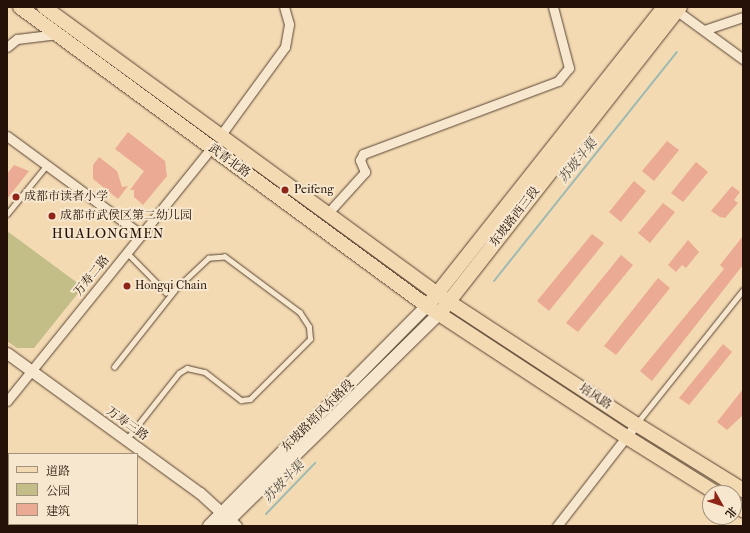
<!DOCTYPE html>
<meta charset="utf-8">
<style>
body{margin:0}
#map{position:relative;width:750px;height:533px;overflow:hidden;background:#f3dab3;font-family:"IM FELL French Canon","Noto Serif SC",serif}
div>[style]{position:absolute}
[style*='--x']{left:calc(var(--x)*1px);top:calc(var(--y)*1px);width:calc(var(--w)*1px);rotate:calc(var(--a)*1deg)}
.green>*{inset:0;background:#c3bd87}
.stream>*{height:2px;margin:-1px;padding:0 1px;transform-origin:1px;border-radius:1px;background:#9dbab3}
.building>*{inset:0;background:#ebaa93}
.roads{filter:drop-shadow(0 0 1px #584332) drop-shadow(0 0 1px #584332)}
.service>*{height:4.5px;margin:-2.25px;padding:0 2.25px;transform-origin:2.25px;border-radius:2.25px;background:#f7e7ce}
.minor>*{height:9px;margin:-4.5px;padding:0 4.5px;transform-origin:4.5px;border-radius:4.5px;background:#f7e7ce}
.tertiary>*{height:11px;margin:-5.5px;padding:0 5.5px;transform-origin:5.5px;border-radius:5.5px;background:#f7e7ce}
.secondary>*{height:12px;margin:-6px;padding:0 6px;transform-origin:6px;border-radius:6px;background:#f7e7ce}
.primary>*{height:14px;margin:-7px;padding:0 7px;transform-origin:7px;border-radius:7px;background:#f3dab3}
.dots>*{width:11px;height:11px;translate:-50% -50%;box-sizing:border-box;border:2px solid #f7e7ce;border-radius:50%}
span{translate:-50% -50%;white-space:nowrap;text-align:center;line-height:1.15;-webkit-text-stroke:4px #f7e7ce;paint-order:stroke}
.street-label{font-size:12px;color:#251107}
.poi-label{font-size:12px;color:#251107}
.left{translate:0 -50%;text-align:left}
.water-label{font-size:13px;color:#4f4c43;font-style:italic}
.quarter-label{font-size:14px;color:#251107;letter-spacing:1px}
.frame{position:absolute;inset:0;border:8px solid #251107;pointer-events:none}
.legend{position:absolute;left:8px;top:453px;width:130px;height:72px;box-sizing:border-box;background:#f7e7ce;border:1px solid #a3917e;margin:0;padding:5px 7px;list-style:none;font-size:12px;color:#251107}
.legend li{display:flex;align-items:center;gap:8px;height:20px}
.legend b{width:20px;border:1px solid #a3917e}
.north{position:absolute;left:702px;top:485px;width:40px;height:40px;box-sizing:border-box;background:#f7e7ce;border:1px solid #a3917e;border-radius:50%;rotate:129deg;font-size:11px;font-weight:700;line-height:16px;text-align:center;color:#251107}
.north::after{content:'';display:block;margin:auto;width:14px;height:18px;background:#8f2418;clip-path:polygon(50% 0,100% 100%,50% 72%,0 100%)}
</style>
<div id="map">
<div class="green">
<div style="clip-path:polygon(7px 231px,83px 287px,34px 348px,17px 348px,7px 341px)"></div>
</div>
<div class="stream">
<div style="--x:494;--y:281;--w:293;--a:-51.4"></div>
<div style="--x:266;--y:514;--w:71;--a:-46.1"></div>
</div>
<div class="building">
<div style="clip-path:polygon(128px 132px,165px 161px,167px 176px,143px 205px,134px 197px,134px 190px,130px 190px,144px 171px,115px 149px)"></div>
<div style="clip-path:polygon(667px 141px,679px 150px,654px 181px,642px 171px)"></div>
<div style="clip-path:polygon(99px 157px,117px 171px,122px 187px,128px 186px,118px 199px,93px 179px,93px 165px)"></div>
<div style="clip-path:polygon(696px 162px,708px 172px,683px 202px,671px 193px)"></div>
<div style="clip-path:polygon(14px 165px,29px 171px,7px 199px,7px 174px)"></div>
<div style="clip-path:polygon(634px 181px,646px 191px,621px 222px,609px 212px)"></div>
<div style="clip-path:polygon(732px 186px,740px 192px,734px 200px,738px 203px,725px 218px,720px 217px,711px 211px)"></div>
<div style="clip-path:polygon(663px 203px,675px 212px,650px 243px,638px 233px)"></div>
<div style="clip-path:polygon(592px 234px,604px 243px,549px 311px,537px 301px)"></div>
<div style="clip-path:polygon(743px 236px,743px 265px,652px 381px,640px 371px,724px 269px,720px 265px)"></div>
<div style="clip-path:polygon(688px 240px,699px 252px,686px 268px,682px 265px,676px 272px,668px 265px)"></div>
<div style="clip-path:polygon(621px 255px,633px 265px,578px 332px,566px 323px)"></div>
<div style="clip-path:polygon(658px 278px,670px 288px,616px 355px,604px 346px)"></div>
<div style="clip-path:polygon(723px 344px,732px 352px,689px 405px,679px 398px)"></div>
<div style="clip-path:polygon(743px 389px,743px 415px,727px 430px,717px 422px)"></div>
</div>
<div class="roads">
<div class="service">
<div style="--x:7;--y:214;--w:63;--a:-50.8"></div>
<div style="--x:114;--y:367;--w:97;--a:-51.7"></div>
<div style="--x:637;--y:423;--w:170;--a:-51.4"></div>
<div style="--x:126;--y:440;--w:85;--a:-51.7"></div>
<div style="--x:179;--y:373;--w:9;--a:-32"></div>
<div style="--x:187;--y:368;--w:18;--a:13"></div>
<div style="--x:205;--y:372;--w:46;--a:37.9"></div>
<div style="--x:241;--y:400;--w:9;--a:-6"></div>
<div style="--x:250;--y:399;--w:85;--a:-45"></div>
<div style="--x:310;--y:339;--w:12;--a:-95"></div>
<div style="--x:309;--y:327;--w:17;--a:-123"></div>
<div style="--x:300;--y:313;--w:94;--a:-143.3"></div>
<div style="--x:225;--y:257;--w:16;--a:176"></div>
<div style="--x:209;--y:258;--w:48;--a:136.7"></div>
<div style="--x:174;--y:291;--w:8;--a:166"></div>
<div style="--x:166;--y:293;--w:56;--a:-134.3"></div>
</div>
<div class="minor">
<div style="--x:673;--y:8;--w:87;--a:36.1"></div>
<div style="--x:704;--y:30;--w:41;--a:-18.4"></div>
<div style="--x:7;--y:47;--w:13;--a:-39"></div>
<div style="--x:17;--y:39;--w:39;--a:-7"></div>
<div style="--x:7;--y:136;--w:167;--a:36.3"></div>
<div style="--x:220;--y:136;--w:110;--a:-53.9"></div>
<div style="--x:285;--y:47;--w:23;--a:-80"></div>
<div style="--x:289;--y:24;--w:18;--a:-106"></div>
<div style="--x:327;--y:214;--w:57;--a:-47.9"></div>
<div style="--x:365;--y:172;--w:13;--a:-113"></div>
<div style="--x:360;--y:160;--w:7;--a:-63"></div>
<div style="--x:363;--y:154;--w:208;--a:-20.5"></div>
<div style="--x:558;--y:81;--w:17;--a:-50"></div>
<div style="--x:569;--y:68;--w:63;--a:-104.7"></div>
<div style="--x:7;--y:401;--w:325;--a:-51.1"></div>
<div style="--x:557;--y:526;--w:129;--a:-52.2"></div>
</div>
<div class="tertiary">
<div style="--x:7;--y:353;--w:238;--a:36"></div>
<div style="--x:200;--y:493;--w:49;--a:42.5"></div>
</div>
<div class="secondary">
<div style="--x:209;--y:526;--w:310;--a:-45.3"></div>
<div style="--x:223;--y:526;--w:303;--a:-44.5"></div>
</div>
<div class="primary">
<div style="--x:20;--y:7;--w:505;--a:36.3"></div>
<div style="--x:427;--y:306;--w:240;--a:33.3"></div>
<div style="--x:628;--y:438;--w:104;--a:32"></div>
<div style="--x:44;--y:7;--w:487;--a:36.1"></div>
<div style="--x:437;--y:294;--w:238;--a:33.2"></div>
<div style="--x:636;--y:424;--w:126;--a:31.7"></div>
<div style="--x:432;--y:300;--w:374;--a:-51.6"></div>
<div style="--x:443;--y:309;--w:384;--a:-51.9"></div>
<div style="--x:734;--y:504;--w:11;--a:34"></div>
</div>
</div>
<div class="dots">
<div style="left:285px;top:190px;background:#8f2418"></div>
<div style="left:16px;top:197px;background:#8f2418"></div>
<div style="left:52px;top:216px;background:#8f2418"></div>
<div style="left:127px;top:286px;background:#8f2418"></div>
</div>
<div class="street-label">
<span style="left:229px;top:161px;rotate:36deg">武青北路</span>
<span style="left:515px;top:217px;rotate:-52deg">东坡路西三段</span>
<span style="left:92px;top:276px;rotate:-51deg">万寿二路</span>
<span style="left:595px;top:397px;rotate:33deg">培风路</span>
<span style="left:318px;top:416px;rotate:-45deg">东坡路培风东路段</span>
<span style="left:127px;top:424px;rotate:36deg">万寿三路</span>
</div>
<div class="poi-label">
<span class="left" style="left:294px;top:190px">Peifeng</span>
<span class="left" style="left:24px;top:197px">成都市读者小学</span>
<span class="left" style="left:60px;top:216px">成都市武侯区第二幼儿园</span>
<span class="left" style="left:135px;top:286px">Hongqi Chain</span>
</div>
<div class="water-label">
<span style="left:578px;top:161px;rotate:-51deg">苏坡斗渠</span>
<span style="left:284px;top:482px;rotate:-46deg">苏坡斗渠</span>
</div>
<div class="quarter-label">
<span style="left:108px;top:234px">HUALONGMEN</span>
</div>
<div class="frame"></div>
<ul class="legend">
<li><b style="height:5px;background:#f3dab3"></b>道路</li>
<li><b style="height:11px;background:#c3bd87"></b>公园</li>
<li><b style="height:11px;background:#ebaa93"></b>建筑</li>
</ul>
<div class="north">北</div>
</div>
